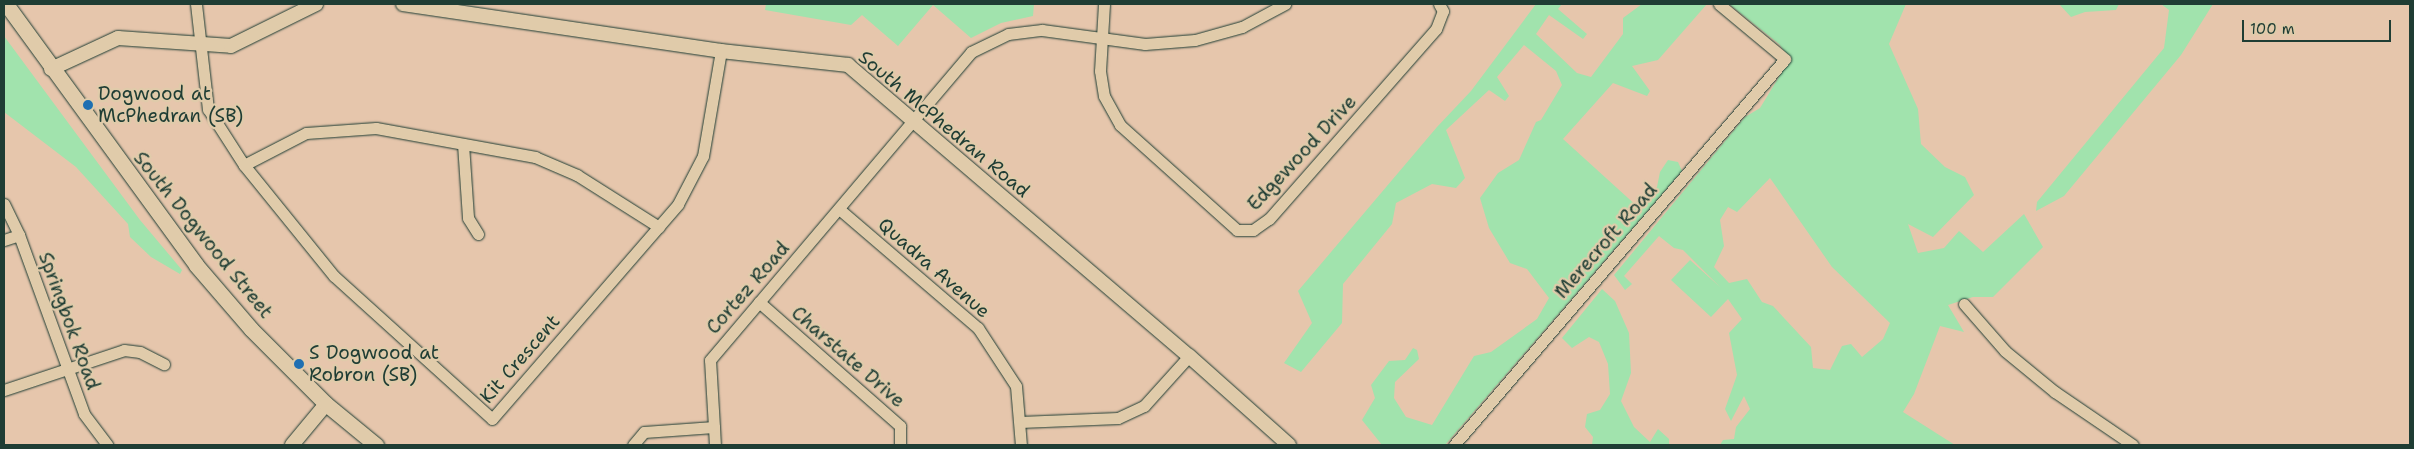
<!DOCTYPE html>
<style>
body{margin:0}
#map{position:relative;width:2414px;height:449px;overflow:hidden;background:#e6c6ac;font-family:"Shantell Sans",sans-serif}
div>[style]{position:absolute}
[style*='--x']{left:calc(var(--x)*1px);top:calc(var(--y)*1px);width:calc(var(--w)*1px);rotate:calc(var(--a)*1deg)}
.green>*{inset:0;background:#a1e3ad}
.roads{filter:drop-shadow(0 0 1px #1f3d34) drop-shadow(0 0 1px #1f3d34)}
.minor>*{height:11px;margin:-5.5px;padding:0 5.5px;transform-origin:5.5px;border-radius:5.5px;background:#e0cbaa}
.tertiary>*{height:14px;margin:-7px;padding:0 7px;transform-origin:7px;border-radius:7px;background:#e0cbaa}
.secondary>*{height:15px;margin:-7.5px;padding:0 7.5px;transform-origin:7.5px;border-radius:7.5px;background:#e0cbaa}
.dots>*{width:14px;height:14px;translate:-50% -50%;box-sizing:border-box;border:2px solid #e0cbaa;border-radius:50%}
span{translate:-50% -50%;white-space:nowrap;text-align:center;line-height:1.15;-webkit-text-stroke:4.5px #e0cbaa;paint-order:stroke}
.poi-label{font-size:19px;color:#1f3d34}
.left{translate:0 -50%;text-align:left}
.street-label{font-size:19px;color:#1f3d34}
.frame{position:absolute;inset:0;border:5px solid #1f3d34;pointer-events:none}
.scale{position:absolute;left:2242px;top:20px;width:149px;height:22px;box-sizing:border-box;border:2px solid #1f3d34;border-top:0;padding-left:6px;font-size:15px;line-height:18px;white-space:nowrap;color:#1f3d34;-webkit-text-stroke:4px #e0cbaa;paint-order:stroke}
</style>
<div id="map">
<div class="green">
<div style="clip-path:polygon(766px 4px,1034px 4px,1033px 16px,1001px 23px,971px 38px,933px 5px,898px 46px,862px 15px,851px 25px,765px 10px)"></div>
<div style="clip-path:polygon(1536px 4px,1562px 4px,1558px 9px,1587px 34px,1583px 39px,1549px 15px,1536px 34px,1577px 73px,1591px 77px,1623px 34px,1623px 18px,1642px 4px,1707px 4px,1658px 60px,1632px 66px,1650px 91px,1647px 96px,1613px 83px,1563px 139px,1639px 208px,1657px 187px,1660px 172px,1668px 160px,1678px 162px,1682px 171px,1445px 445px,1382px 445px,1362px 420px,1375px 398px,1371px 385px,1389px 361px,1405px 360px,1413px 348px,1417px 350px,1419px 359px,1395px 382px,1394px 398px,1406px 417px,1432px 425px,1474px 356px,1491px 352px,1537px 319px,1549px 298px,1527px 269px,1510px 263px,1489px 228px,1480px 198px,1498px 173px,1519px 160px,1536px 122px,1541px 120px,1562px 85px,1556px 71px,1524px 45px,1497px 77px,1509px 96px,1505px 101px,1489px 90px,1446px 130px,1465px 178px,1456px 188px,1432px 184px,1396px 203px,1392px 224px,1343px 284px,1342px 323px,1301px 372px,1284px 363px,1312px 323px,1298px 291px,1437px 127px,1471px 91px)"></div>
<div style="clip-path:polygon(evenodd,1729px 4px,1906px 4px,1889px 44px,1918px 109px,1921px 144px,1945px 167px,1965px 177px,1974px 195px,1933px 237px,1908px 224px,1918px 253px,1944px 248px,1959px 231px,1983px 252px,2024px 214px,2043px 247px,1993px 297px,1973px 297px,1948px 305px,1964px 332px,1940px 326px,1914px 394px,1903px 412px,1955px 445px,1720px 445px,1723px 440px,1734px 439px,1736px 427px,1750px 409px,1744px 396px,1731px 421px,1725px 409px,1737px 375px,1729px 333px,1742px 319px,1728px 299px,1711px 317px,1671px 280px,1690px 260px,1720px 287px,1683px 250px,1674px 248px,1659px 236px,1624px 276px,1632px 284px,1625px 290px,1614px 275px,1745px 117px,1760px 108px,1790px 59px,1779px 44px,1729px 4px,1770px 178px,1832px 267px,1890px 323px,1883px 339px,1862px 357px,1851px 344px,1842px 346px,1830px 370px,1813px 368px,1811px 347px,1773px 306px,1762px 302px,1747px 279px,1729px 283px,1714px 267px,1724px 246px,1720px 220px,1728px 207px,1737px 212px,1770px 178px)"></div>
<div style="clip-path:polygon(2059px 4px,2119px 4px,2116px 10px,2085px 12px,2071px 17px)"></div>
<div style="clip-path:polygon(2161px 4px,2213px 4px,2181px 55px,2064px 196px,2036px 211px,2037px 202px,2164px 48px,2169px 10px)"></div>
<div style="clip-path:polygon(4px 36px,140px 220px,182px 270px,180px 274px,151px 257px,130px 237px,128px 224px,76px 167px,4px 112px)"></div>
<div style="clip-path:polygon(1602px 289px,1615px 301px,1629px 333px,1631px 373px,1621px 401px,1634px 427px,1650px 442px,1658px 429px,1669px 439px,1669px 445px,1592px 445px,1593px 437px,1585px 427px,1587px 414px,1600px 410px,1610px 394px,1608px 364px,1599px 342px,1589px 337px,1572px 348px,1562px 338px)"></div>
</div>
<div class="roads">
<div class="minor">
<div style="--x:196;--y:4;--w:106;--a:83.5"></div>
<div style="--x:208;--y:109;--w:67;--a:57.3"></div>
<div style="--x:244;--y:165;--w:143;--a:51"></div>
<div style="--x:334;--y:276;--w:213;--a:42.1"></div>
<div style="--x:492;--y:419;--w:284;--a:-49.1"></div>
<div style="--x:678;--y:204;--w:54;--a:-62.5"></div>
<div style="--x:703;--y:156;--w:107;--a:-80.3"></div>
<div style="--x:1104;--y:4;--w:67;--a:93.4"></div>
<div style="--x:1100;--y:71;--w:25;--a:81"></div>
<div style="--x:1104;--y:96;--w:33;--a:61"></div>
<div style="--x:1120;--y:125;--w:157;--a:41.9"></div>
<div style="--x:1237;--y:230;--w:16;--a:0"></div>
<div style="--x:1253;--y:230;--w:19;--a:-35"></div>
<div style="--x:1269;--y:219;--w:253;--a:-48.7"></div>
<div style="--x:1436;--y:29;--w:19;--a:-69"></div>
<div style="--x:1443;--y:11;--w:8;--a:-120"></div>
<div style="--x:463;--y:144;--w:74;--a:86.1"></div>
<div style="--x:468;--y:218;--w:19;--a:58"></div>
<div style="--x:244;--y:165;--w:70;--a:-27.3"></div>
<div style="--x:306;--y:133;--w:70;--a:-4.1"></div>
<div style="--x:376;--y:128;--w:162;--a:10.3"></div>
<div style="--x:535;--y:157;--w:46;--a:23.2"></div>
<div style="--x:577;--y:175;--w:97;--a:32.4"></div>
<div style="--x:4;--y:204;--w:34;--a:64"></div>
<div style="--x:19;--y:235;--w:190;--a:70"></div>
<div style="--x:84;--y:414;--w:39;--a:53"></div>
<div style="--x:839;--y:209;--w:183;--a:40.6"></div>
<div style="--x:978;--y:328;--w:69;--a:56.8"></div>
<div style="--x:1016;--y:386;--w:59;--a:85.2"></div>
<div style="--x:4;--y:240;--w:16;--a:-18"></div>
<div style="--x:759;--y:302;--w:188;--a:41.3"></div>
<div style="--x:900;--y:426;--w:19;--a:90"></div>
<div style="--x:1964;--y:304;--w:62;--a:48.9"></div>
<div style="--x:2005;--y:351;--w:65;--a:39.4"></div>
<div style="--x:2055;--y:392;--w:94;--a:34.2"></div>
<div style="--x:4;--y:390;--w:126;--a:-18.4"></div>
<div style="--x:124;--y:350;--w:16;--a:7"></div>
<div style="--x:140;--y:352;--w:27;--a:27"></div>
<div style="--x:1020;--y:422;--w:98;--a:-2.3"></div>
<div style="--x:1118;--y:418;--w:29;--a:-25"></div>
<div style="--x:1144;--y:406;--w:67;--a:-48"></div>
<div style="--x:714;--y:427;--w:18;--a:87"></div>
<div style="--x:633;--y:445;--w:17;--a:-50"></div>
<div style="--x:644;--y:432;--w:70;--a:-4.1"></div>
<div style="--x:714;--y:427;--w:67;--a:-93.4"></div>
<div style="--x:710;--y:360;--w:404;--a:-49.7"></div>
<div style="--x:971;--y:52;--w:41;--a:-25.9"></div>
<div style="--x:1008;--y:34;--w:34;--a:-7"></div>
<div style="--x:1042;--y:30;--w:104;--a:7.7"></div>
<div style="--x:1145;--y:44;--w:50;--a:-4.6"></div>
<div style="--x:1195;--y:40;--w:49;--a:-15.5"></div>
<div style="--x:1242;--y:27;--w:49;--a:-28.1"></div>
<div style="--x:1454;--y:445;--w:508;--a:-49.39"></div>
<div style="--x:1785;--y:59;--w:86;--a:-140.2"></div>
</div>
<div class="tertiary">
<div style="--x:403;--y:4;--w:321;--a:8.4"></div>
<div style="--x:721;--y:51;--w:128;--a:6.3"></div>
<div style="--x:848;--y:65;--w:448;--a:40.5"></div>
<div style="--x:1189;--y:356;--w:134;--a:41.7"></div>
<div style="--x:51;--y:69;--w:74;--a:-24.8"></div>
<div style="--x:118;--y:38;--w:113;--a:4"></div>
<div style="--x:231;--y:46;--w:95;--a:-26.3"></div>
<div style="--x:292;--y:445;--w:53;--a:-50.3"></div>
</div>
<div class="secondary">
<div style="--x:6;--y:4;--w:323;--a:53.9"></div>
<div style="--x:196;--y:265;--w:84;--a:49.3"></div>
<div style="--x:251;--y:329;--w:106;--a:45"></div>
<div style="--x:326;--y:404;--w:65;--a:39.4"></div>
</div>
</div>
<div class="dots">
<div style="left:88px;top:105px;background:#1f6fb2"></div>
<div style="left:299px;top:364px;background:#1f6fb2"></div>
</div>
<div class="poi-label">
<span class="left" style="left:98px;top:105px">Dogwood at<br>McPhedran (SB)</span>
<span class="left" style="left:309px;top:364px">S Dogwood at<br>Robron (SB)</span>
</div>
<div class="street-label">
<span style="left:944px;top:124px;rotate:40deg">South McPhedran Road</span>
<span style="left:1302px;top:153px;rotate:-47deg">Edgewood Drive</span>
<span style="left:203px;top:235px;rotate:51deg">South Dogwood Street</span>
<span style="left:1606px;top:241px;rotate:-49deg">Merecroft Road</span>
<span style="left:934px;top:268px;rotate:41deg">Quadra Avenue</span>
<span style="left:748px;top:288px;rotate:-49deg">Cortez Road</span>
<span style="left:69px;top:321px;rotate:70deg">Springbok Road</span>
<span style="left:848px;top:357px;rotate:41deg">Charstate Drive</span>
<span style="left:520px;top:359px;rotate:-49deg">Kit Crescent</span>
</div>
<div class="frame"></div>
<div class="scale">100 m</div>
</div>
